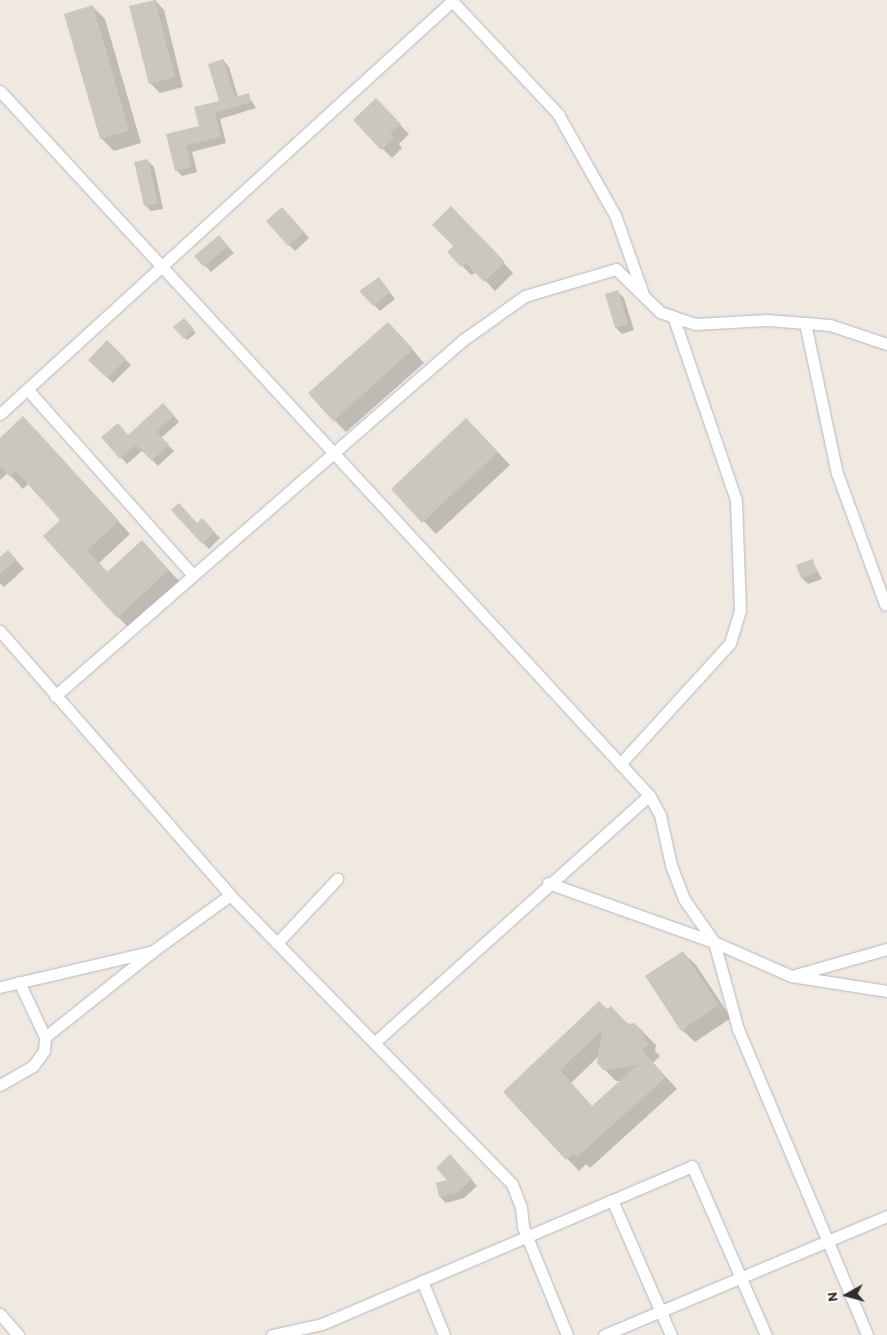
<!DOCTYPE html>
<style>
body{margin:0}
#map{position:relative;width:887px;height:1335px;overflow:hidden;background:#efe9e1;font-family:Barlow,sans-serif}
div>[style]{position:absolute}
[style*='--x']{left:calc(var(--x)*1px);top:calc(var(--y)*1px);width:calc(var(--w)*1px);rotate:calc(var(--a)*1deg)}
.shadow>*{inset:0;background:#0003}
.building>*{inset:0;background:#cbc7bf}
.roads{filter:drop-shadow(0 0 1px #b4b7c1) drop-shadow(0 0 1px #b4b7c1)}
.street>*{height:11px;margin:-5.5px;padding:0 5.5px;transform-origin:5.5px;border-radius:5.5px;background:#fff}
span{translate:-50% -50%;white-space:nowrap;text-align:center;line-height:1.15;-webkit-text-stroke:4.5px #fff;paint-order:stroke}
.north{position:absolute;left:822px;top:1270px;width:50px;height:50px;-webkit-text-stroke:4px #fff;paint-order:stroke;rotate:263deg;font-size:14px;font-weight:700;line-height:20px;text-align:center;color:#2e2e2e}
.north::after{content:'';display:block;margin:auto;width:18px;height:22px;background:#2e2e2e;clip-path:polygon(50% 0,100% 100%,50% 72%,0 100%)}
</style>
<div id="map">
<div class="shadow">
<div style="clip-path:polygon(155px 0,164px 10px,183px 87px,160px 93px,150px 83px)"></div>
<div style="clip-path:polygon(93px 7px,105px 19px,141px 143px,114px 151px,102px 139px,66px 15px)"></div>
<div style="clip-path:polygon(223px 60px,229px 67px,238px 97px,248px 95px,256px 108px,220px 119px,226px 143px,192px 152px,197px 172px,182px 176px,176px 170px,167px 135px,201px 127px,221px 102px)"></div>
<div style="clip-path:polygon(376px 100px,409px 134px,399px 144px,402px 148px,392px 158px,354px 120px)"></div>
<div style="clip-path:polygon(148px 161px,154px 167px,163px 209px,151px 211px,145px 205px)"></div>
<div style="clip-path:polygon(288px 214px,309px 238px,295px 251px,289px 245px)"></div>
<div style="clip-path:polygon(460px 217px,513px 273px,495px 291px,477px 272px,471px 275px,449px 252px,455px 246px)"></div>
<div style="clip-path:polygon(225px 243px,234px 253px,211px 272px,196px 256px)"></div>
<div style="clip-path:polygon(379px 279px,395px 299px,380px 311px,374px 305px)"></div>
<div style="clip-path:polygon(618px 292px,624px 298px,634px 330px,622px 334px,616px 328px)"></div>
<div style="clip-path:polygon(184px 320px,196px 333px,187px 340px,175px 327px)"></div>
<div style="clip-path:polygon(401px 336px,424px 363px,346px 432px,334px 420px)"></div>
<div style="clip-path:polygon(107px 342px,131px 365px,113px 383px,90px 360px)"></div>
<div style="clip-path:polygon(169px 410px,179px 422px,161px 438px,174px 451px,158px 466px,143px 450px,127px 464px,103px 437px,128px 437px)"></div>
<div style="clip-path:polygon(36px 430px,130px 534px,99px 563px,108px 573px,142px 542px,181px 583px,130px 629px,118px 617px,61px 520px,28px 484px,23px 489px,8px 473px,0 480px,0 440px)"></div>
<div style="clip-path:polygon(479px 432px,510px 465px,436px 534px,393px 489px)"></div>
<div style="clip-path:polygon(202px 520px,220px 538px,209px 549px,203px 543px,197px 524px)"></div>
<div style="clip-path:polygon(0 559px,16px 560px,24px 569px,4px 587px,0 583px)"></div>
<div style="clip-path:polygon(812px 561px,822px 579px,808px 584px,802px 578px)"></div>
<div style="clip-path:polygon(683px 953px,696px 965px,731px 1018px,695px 1042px,682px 1030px)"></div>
<div style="clip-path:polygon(evenodd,607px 1011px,643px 1032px,656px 1045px,655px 1051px,660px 1056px,653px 1063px,677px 1089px,590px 1168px,586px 1164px,579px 1171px,504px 1092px,607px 1011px,599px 1056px,598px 1063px,616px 1081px,622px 1081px,592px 1107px,571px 1083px,599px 1056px)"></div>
<div style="clip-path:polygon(456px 1162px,477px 1186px,464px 1198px,446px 1203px,440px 1197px)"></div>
</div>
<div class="building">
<div style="clip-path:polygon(155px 0,175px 77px,149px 84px,129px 6px)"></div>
<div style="clip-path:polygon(93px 5px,129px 131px,100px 139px,64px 14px)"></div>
<div style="clip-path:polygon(223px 59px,235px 97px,249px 93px,251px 102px,215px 113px,221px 137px,186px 146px,192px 167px,175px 171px,166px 134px,199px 126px,194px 107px,219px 101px,208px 64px)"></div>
<div style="clip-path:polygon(376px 98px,401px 124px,390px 134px,394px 138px,381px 150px,353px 120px)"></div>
<div style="clip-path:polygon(148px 159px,158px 203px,144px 206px,134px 162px)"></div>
<div style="clip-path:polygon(451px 206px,505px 262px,484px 282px,466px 263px,461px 267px,447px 252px,453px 246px,432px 225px)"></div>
<div style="clip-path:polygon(282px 207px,304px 232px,288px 246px,266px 221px)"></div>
<div style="clip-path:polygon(219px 235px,228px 246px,204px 267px,194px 256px)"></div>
<div style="clip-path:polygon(379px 277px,390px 292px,373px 306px,359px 291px)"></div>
<div style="clip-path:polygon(618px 290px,628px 324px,615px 328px,605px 294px)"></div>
<div style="clip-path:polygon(184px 318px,194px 329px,184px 339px,173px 327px)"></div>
<div style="clip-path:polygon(388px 322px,413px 349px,333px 421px,308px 393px)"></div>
<div style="clip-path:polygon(107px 340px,126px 359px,107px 378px,88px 360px)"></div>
<div style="clip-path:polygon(163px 403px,174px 415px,156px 432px,169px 444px,152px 461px,136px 445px,120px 459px,101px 437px,118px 423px,128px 435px)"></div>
<div style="clip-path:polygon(23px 416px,119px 521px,87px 550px,107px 572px,142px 540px,169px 570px,117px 618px,43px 536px,60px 520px,16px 471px,10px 477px,0 466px,0 438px)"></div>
<div style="clip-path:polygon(466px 418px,498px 452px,422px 523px,391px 489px)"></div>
<div style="clip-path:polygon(179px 503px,197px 523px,202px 518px,215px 532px,202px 544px,171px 510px)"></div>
<div style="clip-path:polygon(8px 550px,17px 560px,0 574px,0 557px)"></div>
<div style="clip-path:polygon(813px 559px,817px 573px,801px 578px,796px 565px)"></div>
<div style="clip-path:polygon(683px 951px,719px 1005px,681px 1031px,645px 976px)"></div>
<div style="clip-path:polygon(evenodd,599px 1001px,607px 1009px,611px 1006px,628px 1024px,634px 1023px,644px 1032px,644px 1037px,649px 1044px,642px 1050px,666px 1077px,577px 1157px,574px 1153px,566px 1160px,503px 1092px,599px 1001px,602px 1030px,597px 1063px,603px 1070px,637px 1065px,592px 1106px,560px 1070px,602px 1030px)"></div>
<div style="clip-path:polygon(450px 1154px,472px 1179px,457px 1193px,439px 1197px,436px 1183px,447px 1180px,436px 1168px)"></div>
</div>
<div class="roads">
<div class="street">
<div style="--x:453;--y:2;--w:154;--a:46.8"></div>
<div style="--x:558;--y:114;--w:116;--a:60.6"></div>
<div style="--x:615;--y:215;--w:84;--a:70.5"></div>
<div style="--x:0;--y:91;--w:958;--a:47.33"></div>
<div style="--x:649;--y:795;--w:23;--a:61"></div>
<div style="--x:660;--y:815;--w:51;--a:77.6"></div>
<div style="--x:671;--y:865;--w:36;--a:69"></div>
<div style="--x:684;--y:899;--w:52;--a:55.1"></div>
<div style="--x:714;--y:942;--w:90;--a:74.6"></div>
<div style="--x:738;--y:1029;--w:332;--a:67.1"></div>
<div style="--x:805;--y:323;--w:153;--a:78"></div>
<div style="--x:837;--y:473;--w:140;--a:69.9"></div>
<div style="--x:27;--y:389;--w:249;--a:48.3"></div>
<div style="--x:0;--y:414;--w:614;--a:-42.42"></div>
<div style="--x:0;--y:631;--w:350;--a:48.9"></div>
<div style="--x:230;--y:895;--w:404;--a:45.7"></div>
<div style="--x:512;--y:1184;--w:25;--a:69"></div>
<div style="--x:521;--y:1207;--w:20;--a:84"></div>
<div style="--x:523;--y:1227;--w:117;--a:67.8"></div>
<div style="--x:55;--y:696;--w:541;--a:-41.11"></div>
<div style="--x:463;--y:340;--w:76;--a:-35.4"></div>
<div style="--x:525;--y:296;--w:95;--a:-16.5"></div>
<div style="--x:616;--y:269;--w:62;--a:44.3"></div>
<div style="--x:660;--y:312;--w:37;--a:19"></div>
<div style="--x:695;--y:324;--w:72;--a:-3.2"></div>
<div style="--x:767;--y:320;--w:63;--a:4.5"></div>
<div style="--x:830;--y:325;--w:60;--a:18.4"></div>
<div style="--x:620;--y:764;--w:164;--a:-47.7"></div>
<div style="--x:730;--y:643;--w:34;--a:-73"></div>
<div style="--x:740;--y:610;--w:110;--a:-92.1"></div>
<div style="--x:736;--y:500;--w:194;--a:-108.9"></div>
<div style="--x:548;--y:883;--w:176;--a:19.6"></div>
<div style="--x:714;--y:942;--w:84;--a:23.8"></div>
<div style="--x:791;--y:976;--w:97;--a:8.9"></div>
<div style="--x:277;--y:943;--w:88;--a:-46.8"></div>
<div style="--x:795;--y:975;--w:96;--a:-15.8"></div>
<div style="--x:19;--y:982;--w:61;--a:64.7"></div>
<div style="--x:0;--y:987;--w:153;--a:-13.2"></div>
<div style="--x:375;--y:1042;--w:369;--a:-42"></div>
<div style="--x:0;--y:1085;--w:38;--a:-30"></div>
<div style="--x:33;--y:1066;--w:19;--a:-54"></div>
<div style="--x:44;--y:1051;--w:14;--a:-86"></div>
<div style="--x:45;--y:1037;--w:138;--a:-38.5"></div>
<div style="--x:153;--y:951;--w:95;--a:-36"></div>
<div style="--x:612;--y:1200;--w:147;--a:66.4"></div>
<div style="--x:422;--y:1281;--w:58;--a:67.8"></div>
<div style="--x:0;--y:1314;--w:28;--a:49"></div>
<div style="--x:272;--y:1335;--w:51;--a:-12.4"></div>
<div style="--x:322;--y:1324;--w:402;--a:-23.1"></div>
<div style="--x:692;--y:1166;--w:184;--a:66.4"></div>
<div style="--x:604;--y:1335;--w:307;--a:-22.8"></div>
</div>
</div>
<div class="north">N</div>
</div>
